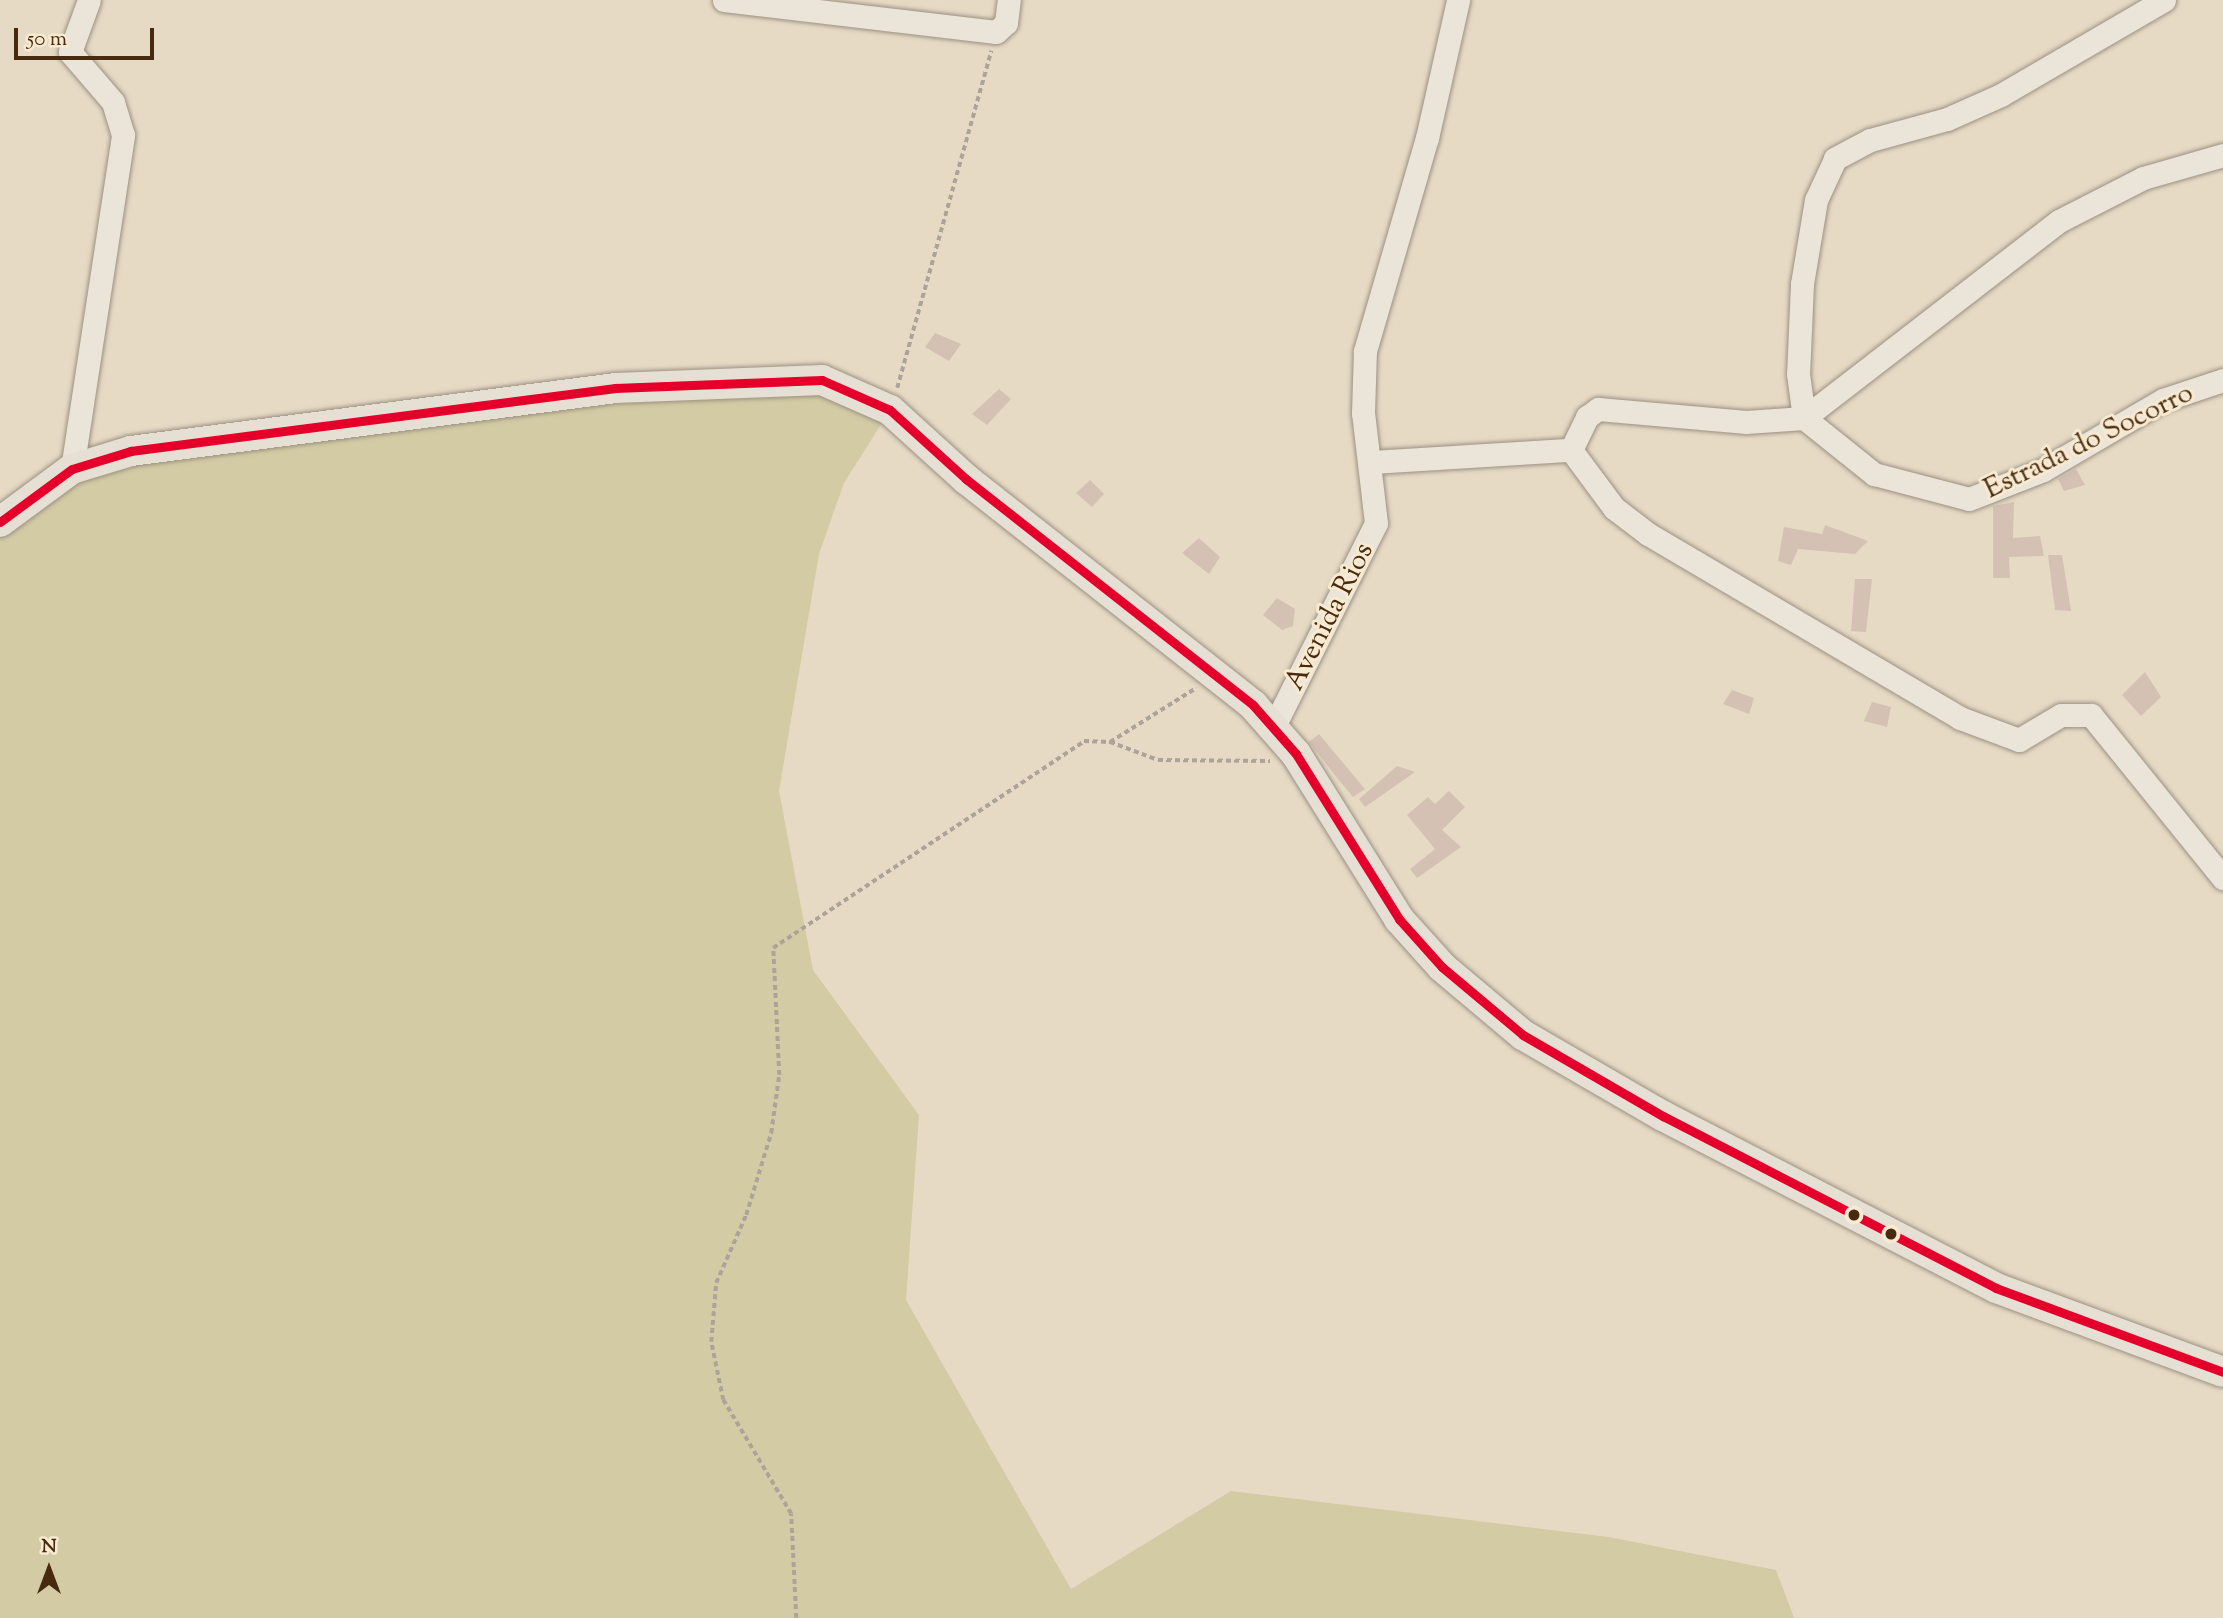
<!DOCTYPE html>
<style>
body{margin:0}
#map{position:relative;width:2223px;height:1618px;overflow:hidden;background:#e6dac5;font-family:"Sorts Mill Goudy",serif}
div>[style]{position:absolute}
[style*='--x']{left:calc(var(--x)*1px);top:calc(var(--y)*1px);width:calc(var(--w)*1px);rotate:calc(var(--a)*1deg)}
.green>*{inset:0;background:#d3cba4}
.building>*{inset:0;background:#d4c1b3}
.path>*{height:3.5px;margin-top:-1.75px;transform-origin:0;background:repeating-linear-gradient(90deg,#aca49a 0 5px,transparent 0 8.5px)}
.roads{filter:drop-shadow(0 0 2px #9c9182) drop-shadow(0 0 2px #9c9182)}
.minor>*{height:23px;margin:-11.5px;padding:0 11.5px;transform-origin:11.5px;border-radius:11.5px;background:#eae4d9}
.major>*{height:30px;margin:-15px;padding:0 15px;transform-origin:15px;border-radius:15px;background:#e6dfd3}
.bus-1>*{height:9px;margin:-4.5px;padding:0 4.5px;transform-origin:4.5px;border-radius:4.5px;background:#e4002b}
.dots>*{width:19px;height:19px;translate:-50% -50%;box-sizing:border-box;border:4px solid #f7ead1;border-radius:50%}
span{translate:-50% -50%;white-space:nowrap;text-align:center;line-height:1.15;-webkit-text-stroke:6px #f7ead1;paint-order:stroke}
.street-label{font-size:28px;color:#482a0e}
.north{position:absolute;left:14px;top:1534px;width:70px;height:70px;-webkit-text-stroke:5px #f7ead1;paint-order:stroke;rotate:0deg;font-size:19px;font-weight:700;line-height:28px;text-align:center;color:#482a0e}
.north::after{content:'';display:block;margin:auto;width:24px;height:32px;background:#482a0e;clip-path:polygon(50% 0,100% 100%,50% 72%,0 100%)}
.scale{position:absolute;left:14px;top:28px;width:140px;height:32px;box-sizing:border-box;border:4px solid #482a0e;border-top:0;padding-left:9px;font-size:21px;line-height:24px;white-space:nowrap;color:#482a0e;-webkit-text-stroke:5px #f7ead1;paint-order:stroke}
</style>
<div id="map">
<div class="green">
<div style="clip-path:polygon(771px 383px,890px 410px,844px 483px,819px 554px,779px 791px,813px 970px,919px 1115px,906px 1300px,1071px 1589px,1231px 1491px,1609px 1537px,1776px 1570px,1794px 1618px,0 1618px,0 522px,72px 469px)"></div>
</div>
<div class="building">
<div style="clip-path:polygon(935px 333px,961px 344px,949px 361px,925px 347px)"></div>
<div style="clip-path:polygon(999px 389px,1011px 399px,987px 425px,972px 414px)"></div>
<div style="clip-path:polygon(2076px 469px,2085px 485px,2064px 491px,2058px 479px)"></div>
<div style="clip-path:polygon(1090px 480px,1104px 494px,1092px 507px,1076px 493px)"></div>
<div style="clip-path:polygon(2014px 502px,2013px 538px,2040px 536px,2044px 556px,2009px 557px,2010px 578px,1993px 578px,1993px 506px)"></div>
<div style="clip-path:polygon(1825px 525px,1868px 541px,1855px 554px,1798px 549px,1791px 565px,1778px 561px,1784px 527px,1822px 534px)"></div>
<div style="clip-path:polygon(1199px 538px,1220px 557px,1209px 574px,1182px 553px)"></div>
<div style="clip-path:polygon(2048px 555px,2062px 555px,2071px 611px,2055px 610px)"></div>
<div style="clip-path:polygon(1855px 579px,1872px 579px,1866px 632px,1851px 631px)"></div>
<div style="clip-path:polygon(1277px 598px,1295px 609px,1293px 626px,1282px 630px,1263px 615px)"></div>
<div style="clip-path:polygon(2145px 672px,2161px 697px,2141px 716px,2122px 695px)"></div>
<div style="clip-path:polygon(1732px 690px,1754px 698px,1749px 714px,1723px 704px)"></div>
<div style="clip-path:polygon(1872px 702px,1891px 707px,1887px 727px,1864px 721px)"></div>
<div style="clip-path:polygon(1319px 734px,1324px 740px,1365px 789px,1353px 797px,1338px 779px,1309px 742px)"></div>
<div style="clip-path:polygon(1397px 766px,1415px 772px,1365px 807px,1359px 799px)"></div>
<div style="clip-path:polygon(1449px 791px,1465px 807px,1442px 830px,1461px 847px,1417px 878px,1410px 869px,1435px 849px,1407px 815px,1428px 797px,1435px 804px)"></div>
</div>
<div class="path">
<div style="--x:897;--y:388;--w:350;--a:-74.4"></div>
<div style="--x:1110;--y:742;--w:51;--a:20.6"></div>
<div style="--x:1158;--y:760;--w:112;--a:0.5"></div>
<div style="--x:796;--y:1618;--w:104;--a:-92.8"></div>
<div style="--x:791;--y:1514;--w:133;--a:-120.8"></div>
<div style="--x:723;--y:1400;--w:59;--a:-101.7"></div>
<div style="--x:711;--y:1342;--w:59;--a:-85.2"></div>
<div style="--x:716;--y:1283;--w:74;--a:-66.2"></div>
<div style="--x:746;--y:1215;--w:86;--a:-73"></div>
<div style="--x:771;--y:1133;--w:59;--a:-82.1"></div>
<div style="--x:779;--y:1075;--w:127;--a:-92.7"></div>
<div style="--x:773;--y:948;--w:374;--a:-33.6"></div>
<div style="--x:1084;--y:741;--w:26;--a:2"></div>
<div style="--x:1110;--y:742;--w:102;--a:-32.1"></div>
</div>
<div class="roads">
<div class="minor">
<div style="--x:724;--y:0;--w:274;--a:6.7"></div>
<div style="--x:996;--y:32;--w:13;--a:-42"></div>
<div style="--x:1006;--y:23;--w:23;--a:-83"></div>
<div style="--x:2164;--y:0;--w:189;--a:149.8"></div>
<div style="--x:2001;--y:95;--w:59;--a:156"></div>
<div style="--x:1947;--y:119;--w:80;--a:164.7"></div>
<div style="--x:1870;--y:140;--w:40;--a:152"></div>
<div style="--x:1835;--y:159;--w:45;--a:114.9"></div>
<div style="--x:1816;--y:200;--w:85;--a:99.5"></div>
<div style="--x:1802;--y:284;--w:90;--a:92.5"></div>
<div style="--x:1798;--y:374;--w:44;--a:82.2"></div>
<div style="--x:1804;--y:418;--w:322;--a:-37.7"></div>
<div style="--x:2059;--y:221;--w:94;--a:-27.1"></div>
<div style="--x:2143;--y:178;--w:83;--a:-16"></div>
<div style="--x:1571;--y:450;--w:72;--a:53.4"></div>
<div style="--x:1614;--y:508;--w:43;--a:37.4"></div>
<div style="--x:1648;--y:534;--w:362;--a:30.5"></div>
<div style="--x:1960;--y:718;--w:63;--a:20.4"></div>
<div style="--x:2019;--y:740;--w:49;--a:-30.8"></div>
<div style="--x:2061;--y:715;--w:30;--a:0"></div>
<div style="--x:2091;--y:715;--w:210;--a:51"></div>
<div style="--x:1372;--y:462;--w:199;--a:-3.5"></div>
<div style="--x:1571;--y:450;--w:37;--a:-64"></div>
<div style="--x:1587;--y:417;--w:14;--a:-36"></div>
<div style="--x:1598;--y:409;--w:149;--a:5"></div>
<div style="--x:1746;--y:422;--w:58;--a:-3.9"></div>
<div style="--x:1804;--y:418;--w:90;--a:38.7"></div>
<div style="--x:1874;--y:474;--w:98;--a:14.7"></div>
<div style="--x:1969;--y:499;--w:79;--a:-21.4"></div>
<div style="--x:2043;--y:470;--w:139;--a:-30.3"></div>
<div style="--x:2163;--y:400;--w:63;--a:-18.4"></div>
<div style="--x:72;--y:469;--w:338;--a:-81.3"></div>
<div style="--x:123;--y:135;--w:34;--a:-107"></div>
<div style="--x:113;--y:102;--w:66;--a:-130.7"></div>
<div style="--x:70;--y:52;--w:55;--a:-69.9"></div>
<div style="--x:1274;--y:726;--w:227;--a:-63.3"></div>
<div style="--x:1376;--y:523;--w:111;--a:-96.7"></div>
<div style="--x:1363;--y:413;--w:62;--a:-88.2"></div>
<div style="--x:1365;--y:351;--w:222;--a:-73.8"></div>
<div style="--x:1427;--y:138;--w:141;--a:-77.3"></div>
</div>
<div class="major">
<div style="--x:0;--y:522;--w:89;--a:-36.4"></div>
<div style="--x:72;--y:469;--w:62;--a:-17"></div>
<div style="--x:131;--y:451;--w:488;--a:-7.4"></div>
<div style="--x:615;--y:388;--w:207;--a:-2.2"></div>
<div style="--x:822;--y:380;--w:74;--a:23.8"></div>
<div style="--x:890;--y:410;--w:103;--a:42.2"></div>
<div style="--x:966;--y:479;--w:365;--a:38.2"></div>
<div style="--x:1253;--y:705;--w:65;--a:48.7"></div>
<div style="--x:1296;--y:754;--w:195;--a:58"></div>
<div style="--x:1399;--y:919;--w:64;--a:48.1"></div>
<div style="--x:1442;--y:967;--w:106;--a:40"></div>
<div style="--x:1523;--y:1035;--w:162;--a:30.1"></div>
<div style="--x:1663;--y:1116;--w:375;--a:27.3"></div>
<div style="--x:1996;--y:1288;--w:242;--a:20.3"></div>
</div>
</div>
<div class="bus-1">
<div style="--x:0;--y:522;--w:89;--a:-36.4"></div>
<div style="--x:72;--y:469;--w:62;--a:-17"></div>
<div style="--x:131;--y:451;--w:488;--a:-7.4"></div>
<div style="--x:615;--y:388;--w:207;--a:-2.2"></div>
<div style="--x:822;--y:380;--w:74;--a:23.8"></div>
<div style="--x:890;--y:410;--w:103;--a:42.2"></div>
<div style="--x:966;--y:479;--w:365;--a:38.2"></div>
<div style="--x:1253;--y:705;--w:65;--a:48.7"></div>
<div style="--x:1296;--y:754;--w:195;--a:58"></div>
<div style="--x:1399;--y:919;--w:64;--a:48.1"></div>
<div style="--x:1442;--y:967;--w:106;--a:40"></div>
<div style="--x:1523;--y:1035;--w:162;--a:30.1"></div>
<div style="--x:1663;--y:1116;--w:375;--a:27.3"></div>
<div style="--x:1996;--y:1288;--w:242;--a:20.3"></div>
</div>
<div class="dots">
<div style="left:1854px;top:1215px;background:#482a0e"></div>
<div style="left:1891px;top:1234px;background:#482a0e"></div>
</div>
<div class="street-label">
<span style="left:2089px;top:442px;rotate:-26deg">Estrada do Socorro</span>
<span style="left:1330px;top:617px;rotate:-63deg">Avenida Rios</span>
</div>
<div class="north">N</div>
<div class="scale">50 m</div>
</div>
